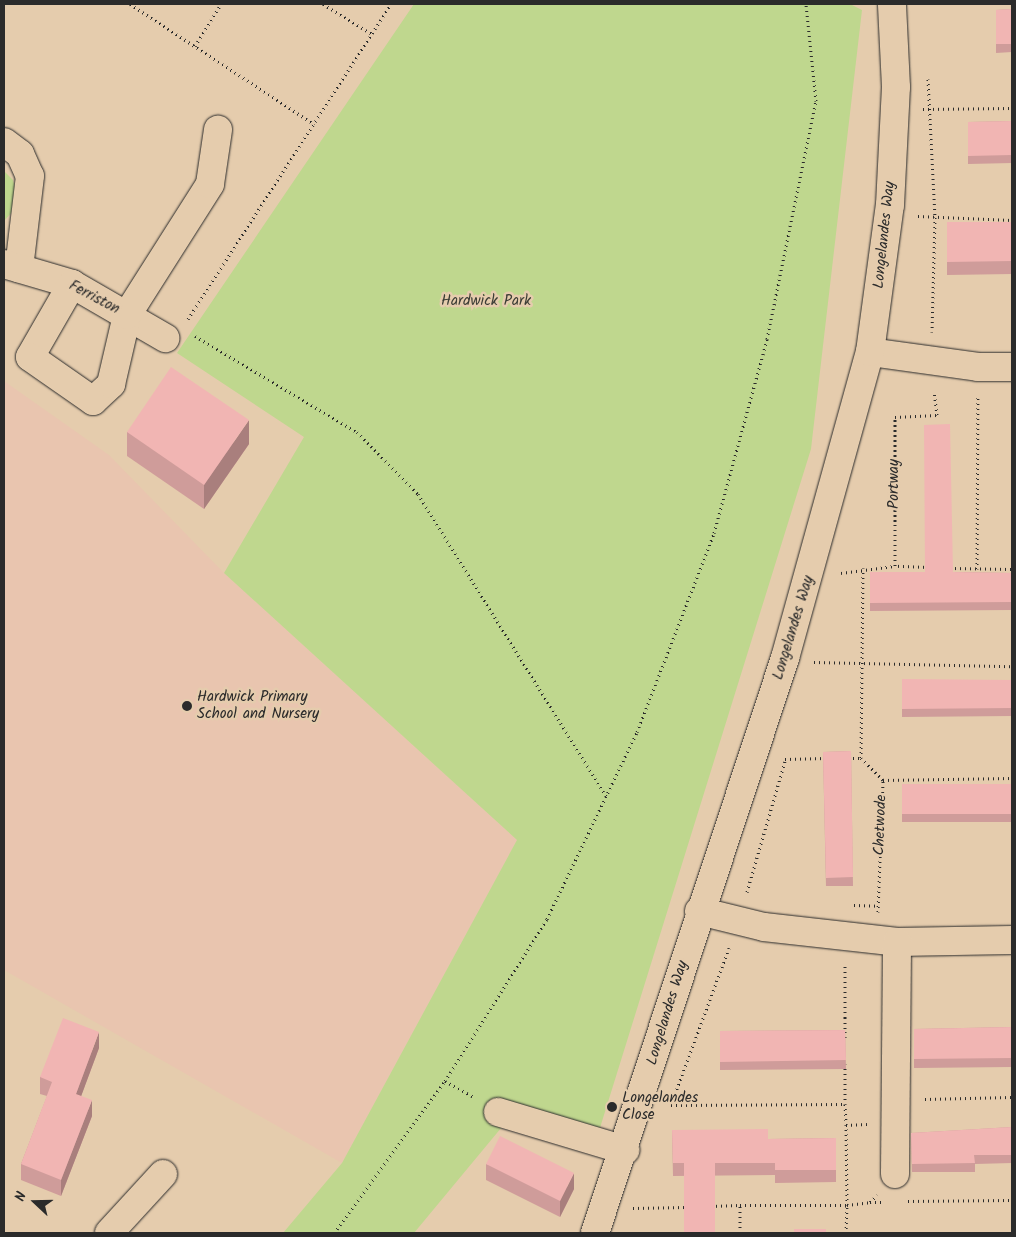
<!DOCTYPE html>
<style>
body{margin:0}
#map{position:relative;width:1016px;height:1237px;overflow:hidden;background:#e5ccad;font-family:Kalam,sans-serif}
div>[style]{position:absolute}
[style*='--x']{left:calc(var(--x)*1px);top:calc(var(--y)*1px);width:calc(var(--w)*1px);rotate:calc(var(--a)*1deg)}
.built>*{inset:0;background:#e9c5af}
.green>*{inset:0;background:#bfd78e}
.path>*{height:3px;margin-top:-1.5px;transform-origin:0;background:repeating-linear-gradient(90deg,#2b2b2b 0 1px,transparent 0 5px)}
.roads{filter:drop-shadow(0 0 1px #2b2b2b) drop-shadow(0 0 1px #2b2b2b)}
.minor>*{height:28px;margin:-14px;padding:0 14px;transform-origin:14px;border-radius:14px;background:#e5ccad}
.wall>*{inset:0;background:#cf9c9a}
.shaded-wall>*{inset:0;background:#a97f7d}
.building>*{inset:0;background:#f1b5b3}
.dots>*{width:14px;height:14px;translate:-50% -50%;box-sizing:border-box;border:2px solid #e5ccad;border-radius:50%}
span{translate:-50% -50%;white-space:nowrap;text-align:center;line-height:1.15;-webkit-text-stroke:5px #e5ccad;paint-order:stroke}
.street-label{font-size:15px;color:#2b2b2b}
.park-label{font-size:15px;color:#3a3c35}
.poi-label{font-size:15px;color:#2b2b2b}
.left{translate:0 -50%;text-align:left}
.frame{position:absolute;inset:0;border:5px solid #2b2b2b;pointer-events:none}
.north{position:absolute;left:10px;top:1177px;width:50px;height:50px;-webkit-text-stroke:4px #e5ccad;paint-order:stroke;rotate:291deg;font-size:14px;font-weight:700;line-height:20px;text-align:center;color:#2b2b2b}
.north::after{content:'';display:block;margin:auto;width:18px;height:22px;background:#2b2b2b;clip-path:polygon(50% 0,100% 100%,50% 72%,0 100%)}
</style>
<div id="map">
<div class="built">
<div style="clip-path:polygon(4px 381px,109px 455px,224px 573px,517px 840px,342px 1163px,4px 970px)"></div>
</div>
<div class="green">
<div style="clip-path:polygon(414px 4px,850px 4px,862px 10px,811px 449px,599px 1131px,511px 1116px,414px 1233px,283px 1233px,342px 1163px,517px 840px,224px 573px,304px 437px,177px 353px)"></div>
<div style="clip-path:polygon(4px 171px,13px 180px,17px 194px,14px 210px,4px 221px)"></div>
</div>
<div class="path">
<div style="--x:130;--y:4;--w:220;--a:33.1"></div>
<div style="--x:323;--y:4;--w:57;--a:31.5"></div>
<div style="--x:195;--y:46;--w:49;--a:-58.2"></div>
<div style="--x:928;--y:79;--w:138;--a:87.1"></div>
<div style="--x:935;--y:217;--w:115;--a:91.5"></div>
<div style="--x:923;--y:109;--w:89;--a:-0.6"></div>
<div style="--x:918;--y:216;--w:94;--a:2.4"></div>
<div style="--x:188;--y:319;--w:375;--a:-57.2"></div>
<div style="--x:195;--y:336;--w:188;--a:30.7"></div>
<div style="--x:357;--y:432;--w:87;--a:45.5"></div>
<div style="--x:418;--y:494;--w:356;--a:58.1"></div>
<div style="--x:929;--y:567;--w:34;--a:-178"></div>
<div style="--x:895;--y:566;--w:149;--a:-90"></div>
<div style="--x:895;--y:417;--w:42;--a:-2.7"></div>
<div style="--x:937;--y:415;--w:24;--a:-97"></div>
<div style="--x:950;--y:568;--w:62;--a:0.9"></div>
<div style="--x:977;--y:569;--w:172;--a:-89.7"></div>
<div style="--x:841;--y:573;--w:54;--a:-7.4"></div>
<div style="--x:814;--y:662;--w:198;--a:1.2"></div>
<div style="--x:848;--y:758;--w:13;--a:0"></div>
<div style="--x:861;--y:758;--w:31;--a:45"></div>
<div style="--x:861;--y:758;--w:190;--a:-89.4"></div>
<div style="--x:785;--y:759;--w:42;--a:-1.4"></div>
<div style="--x:747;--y:892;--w:136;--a:-73.8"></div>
<div style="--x:854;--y:905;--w:25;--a:2"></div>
<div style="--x:878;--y:912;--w:132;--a:-87.8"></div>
<div style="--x:883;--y:780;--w:129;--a:-0.9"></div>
<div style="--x:845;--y:1038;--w:74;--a:-90"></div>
<div style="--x:445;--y:1081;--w:33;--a:29"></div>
<div style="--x:675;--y:1094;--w:156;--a:-69.7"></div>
<div style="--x:925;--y:1099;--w:87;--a:-1.3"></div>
<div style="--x:845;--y:1104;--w:40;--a:-90"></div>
<div style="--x:671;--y:1105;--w:174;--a:-0.3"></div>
<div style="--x:845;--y:1104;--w:21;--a:87"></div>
<div style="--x:846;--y:1125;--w:21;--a:-3"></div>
<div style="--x:908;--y:1201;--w:104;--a:-0.6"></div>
<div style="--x:870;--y:1202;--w:12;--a:0"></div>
<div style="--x:711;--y:1206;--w:29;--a:-2"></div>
<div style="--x:633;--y:1208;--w:54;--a:-1.1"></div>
<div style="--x:334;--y:1233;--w:188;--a:-53.9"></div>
<div style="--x:445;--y:1081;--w:191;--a:-57.8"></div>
<div style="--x:547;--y:919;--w:208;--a:-64.3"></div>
<div style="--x:637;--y:732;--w:213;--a:-68.8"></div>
<div style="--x:714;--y:533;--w:201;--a:-74.7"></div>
<div style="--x:767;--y:339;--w:243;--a:-78.4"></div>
<div style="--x:816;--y:101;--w:98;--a:-95.9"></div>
<div style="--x:740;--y:1233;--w:28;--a:-90"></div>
<div style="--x:740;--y:1205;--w:107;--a:0"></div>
<div style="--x:847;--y:1205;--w:80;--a:-90.7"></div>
<div style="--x:846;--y:1233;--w:28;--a:-88"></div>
<div style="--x:847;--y:1205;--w:23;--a:-7"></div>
<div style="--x:870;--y:1202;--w:10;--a:-45"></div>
</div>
<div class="roads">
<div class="minor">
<div style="--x:4;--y:142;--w:20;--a:37"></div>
<div style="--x:20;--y:154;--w:24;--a:66"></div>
<div style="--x:30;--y:176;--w:93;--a:96.8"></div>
<div style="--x:4;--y:264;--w:71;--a:16.4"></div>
<div style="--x:72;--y:284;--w:108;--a:30.1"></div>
<div style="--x:72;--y:284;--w:84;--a:119.9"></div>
<div style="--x:30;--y:357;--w:77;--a:34.9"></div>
<div style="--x:93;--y:401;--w:25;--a:-43"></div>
<div style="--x:111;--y:384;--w:71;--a:-76.9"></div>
<div style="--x:127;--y:315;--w:155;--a:-57.6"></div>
<div style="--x:210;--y:184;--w:55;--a:-81.6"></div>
<div style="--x:870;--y:352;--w:109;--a:7.9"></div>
<div style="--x:978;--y:367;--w:34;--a:0"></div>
<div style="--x:699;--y:911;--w:67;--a:13.8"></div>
<div style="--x:764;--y:927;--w:134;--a:6.4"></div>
<div style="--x:897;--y:942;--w:115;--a:-1"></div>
<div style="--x:498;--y:1112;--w:133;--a:16.7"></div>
<div style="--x:895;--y:1174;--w:232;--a:-89.5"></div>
<div style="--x:109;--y:1233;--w:80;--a:-47.5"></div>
<div style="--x:595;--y:1233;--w:606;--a:-71.71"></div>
<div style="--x:785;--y:658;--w:318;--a:-74.5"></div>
<div style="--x:870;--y:352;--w:148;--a:-82.3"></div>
<div style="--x:890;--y:205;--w:118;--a:-87.1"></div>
<div style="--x:896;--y:87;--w:83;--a:-92.8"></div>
</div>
</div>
<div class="wall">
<div style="clip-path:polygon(1012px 9px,1012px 52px,996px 53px,996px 10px)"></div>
<div style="clip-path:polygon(1012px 121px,1012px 163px,968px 164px,968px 122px)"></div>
<div style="clip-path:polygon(947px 222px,1012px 222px,1012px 274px,947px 275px)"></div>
<div style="clip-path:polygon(127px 432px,249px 444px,204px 509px,127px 456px)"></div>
<div style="clip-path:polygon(870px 572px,953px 572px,1012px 573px,1012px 610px,870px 611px)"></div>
<div style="clip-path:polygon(1012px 680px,1012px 716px,902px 717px,902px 709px)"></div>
<div style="clip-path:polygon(851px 751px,853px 886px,826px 886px,823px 752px)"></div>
<div style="clip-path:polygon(902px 784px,1012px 784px,1012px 822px,902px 822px)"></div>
<div style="clip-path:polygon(1012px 1027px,1012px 1067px,914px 1068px,914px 1029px)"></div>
<div style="clip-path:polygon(845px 1030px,846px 1069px,720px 1070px,720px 1031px)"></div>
<div style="clip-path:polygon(99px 1048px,81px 1096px,92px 1116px,61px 1196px,21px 1180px,21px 1164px,47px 1096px,40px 1094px,40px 1077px)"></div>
<div style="clip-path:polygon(1012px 1127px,1012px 1163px,975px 1164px,975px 1172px,912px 1172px,911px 1133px)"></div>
<div style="clip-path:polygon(672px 1130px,768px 1139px,836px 1138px,836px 1182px,775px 1183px,775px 1175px,673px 1176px)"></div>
<div style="clip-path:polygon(486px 1164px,574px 1189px,560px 1217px,486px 1180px)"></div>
</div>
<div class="shaded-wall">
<div style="clip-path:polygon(249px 420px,249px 444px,204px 509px,204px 485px)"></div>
<div style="clip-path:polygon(99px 1032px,99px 1048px,76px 1110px,76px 1094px)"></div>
<div style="clip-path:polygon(92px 1100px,92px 1116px,61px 1196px,61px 1180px)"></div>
<div style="clip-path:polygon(574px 1173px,574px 1189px,560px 1217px,560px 1201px)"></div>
</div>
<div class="building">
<div style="clip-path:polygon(1012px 9px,1012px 44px,996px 44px,996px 10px)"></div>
<div style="clip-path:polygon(1012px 121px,1012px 155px,968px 156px,968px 122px)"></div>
<div style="clip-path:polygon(947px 222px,1012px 222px,1012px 261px,947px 262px)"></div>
<div style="clip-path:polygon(171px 367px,249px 420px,204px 485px,127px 432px)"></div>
<div style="clip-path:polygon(950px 424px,953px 572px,1012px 573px,1012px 602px,870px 603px,870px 572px,925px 572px,924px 425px)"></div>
<div style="clip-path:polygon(902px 679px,1012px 680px,1012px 708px,902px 709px)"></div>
<div style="clip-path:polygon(851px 751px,853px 877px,826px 878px,823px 752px)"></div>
<div style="clip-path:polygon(902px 784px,1012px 784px,1012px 814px,902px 814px)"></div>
<div style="clip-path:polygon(63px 1018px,99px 1032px,76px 1094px,92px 1100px,61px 1180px,21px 1164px,52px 1082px,40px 1077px)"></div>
<div style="clip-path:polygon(1012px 1027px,1012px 1058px,914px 1059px,914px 1029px)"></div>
<div style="clip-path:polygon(845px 1030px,846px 1060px,720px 1062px,720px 1031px)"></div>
<div style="clip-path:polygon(1012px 1127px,1012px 1155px,974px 1155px,975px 1163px,912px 1164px,911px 1133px)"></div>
<div style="clip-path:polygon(768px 1129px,768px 1139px,836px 1138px,836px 1170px,775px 1170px,775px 1163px,715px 1163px,715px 1233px,684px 1233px,684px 1163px,673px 1163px,672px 1130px)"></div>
<div style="clip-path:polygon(500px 1136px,574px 1173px,560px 1201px,486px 1164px)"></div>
<div style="clip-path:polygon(794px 1229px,826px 1229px,826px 1233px,794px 1233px)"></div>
</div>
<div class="dots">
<div style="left:187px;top:706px;background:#2b2b2b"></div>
<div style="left:612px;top:1107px;background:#2b2b2b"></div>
</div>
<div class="street-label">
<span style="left:885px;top:235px;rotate:-84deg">Longelandes Way</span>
<span style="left:94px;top:298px;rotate:28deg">Ferriston</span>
<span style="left:895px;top:484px;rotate:-90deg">Portway</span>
<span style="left:794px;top:628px;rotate:-73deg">Longelandes Way</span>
<span style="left:881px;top:825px;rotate:-88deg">Chetwode</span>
<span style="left:668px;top:1013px;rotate:-73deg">Longelandes Way</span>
</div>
<div class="park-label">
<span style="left:486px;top:302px">Hardwick Park</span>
</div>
<div class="poi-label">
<span class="left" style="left:197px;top:706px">Hardwick Primary<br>School and Nursery</span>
<span class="left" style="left:622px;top:1107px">Longelandes<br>Close</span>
</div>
<div class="frame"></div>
<div class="north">N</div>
</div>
